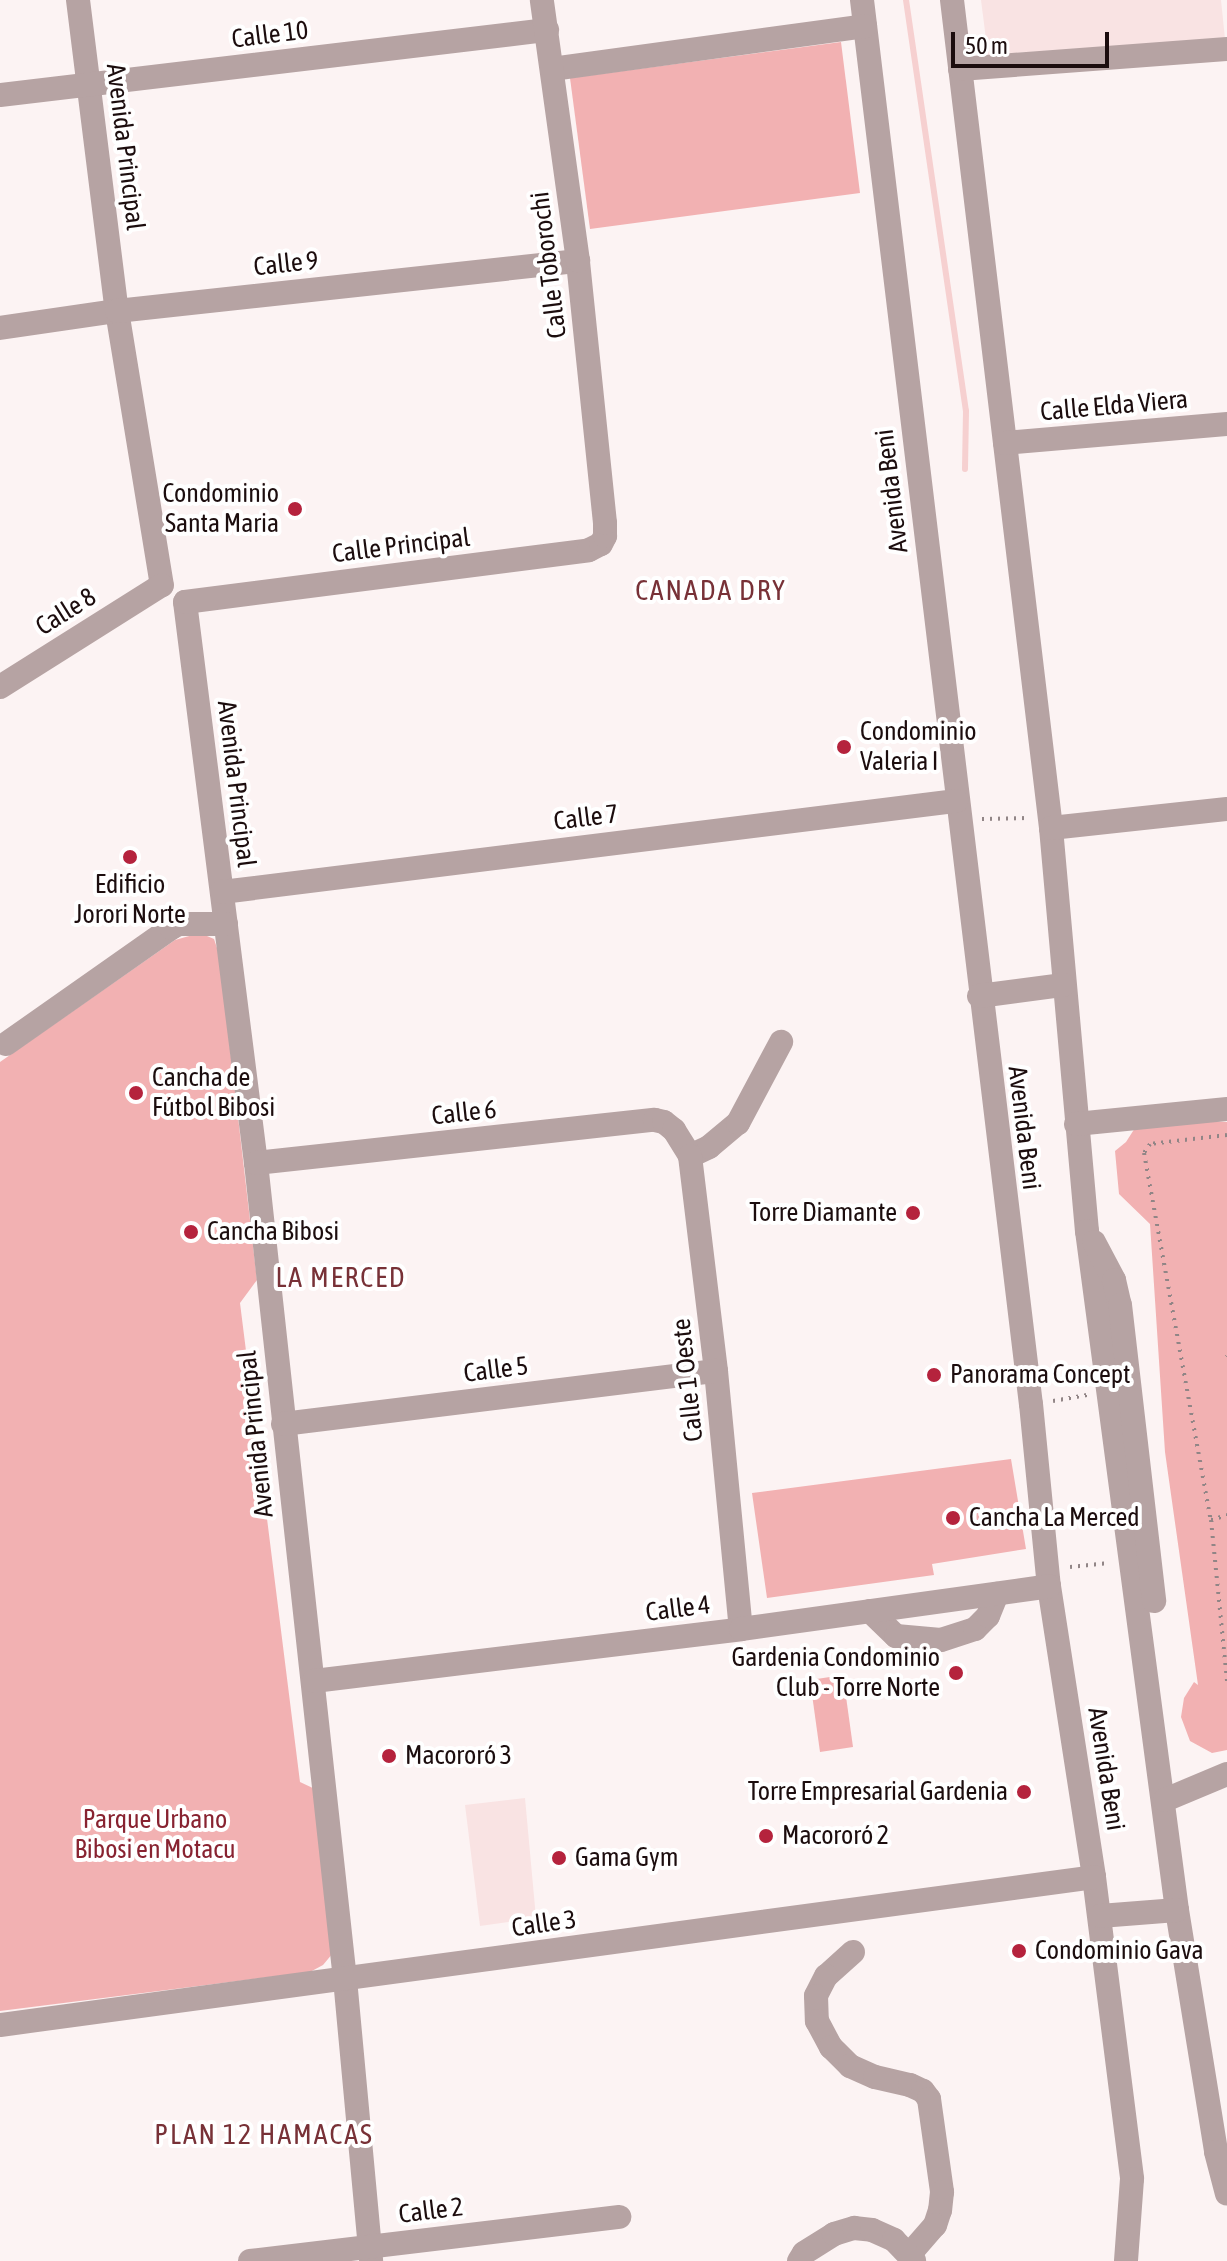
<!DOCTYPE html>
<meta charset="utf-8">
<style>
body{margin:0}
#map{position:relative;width:1227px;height:2261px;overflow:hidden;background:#fcf3f3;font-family:"Asap Condensed",sans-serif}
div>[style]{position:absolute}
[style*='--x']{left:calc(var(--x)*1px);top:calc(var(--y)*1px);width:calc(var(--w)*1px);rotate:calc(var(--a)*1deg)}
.built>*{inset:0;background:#f9e3e3}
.green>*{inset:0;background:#f2b1b2}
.stream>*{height:6px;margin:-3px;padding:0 3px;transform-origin:3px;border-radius:3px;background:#f6d0d0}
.path>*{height:4px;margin-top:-2px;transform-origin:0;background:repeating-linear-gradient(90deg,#918586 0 2px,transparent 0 8px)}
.minor>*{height:24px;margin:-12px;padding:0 12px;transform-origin:12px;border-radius:12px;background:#b6a3a3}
.dots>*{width:22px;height:22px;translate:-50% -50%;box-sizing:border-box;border:4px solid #fff;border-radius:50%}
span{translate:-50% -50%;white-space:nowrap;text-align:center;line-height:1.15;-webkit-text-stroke:8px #fff;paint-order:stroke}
.street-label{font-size:26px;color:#1c0d0e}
.poi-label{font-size:26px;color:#1c0d0e}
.right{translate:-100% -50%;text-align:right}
.left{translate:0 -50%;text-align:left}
.park-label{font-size:26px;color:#882331}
.neighbourhood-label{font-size:28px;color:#783137;letter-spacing:2px}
.scale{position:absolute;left:951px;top:32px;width:158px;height:36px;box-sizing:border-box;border:4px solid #1c0d0e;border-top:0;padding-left:10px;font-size:24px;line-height:28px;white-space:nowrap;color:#1c0d0e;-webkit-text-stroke:6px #fff;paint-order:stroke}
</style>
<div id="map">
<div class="built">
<div style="clip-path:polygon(981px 0,1221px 0,1225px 39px,988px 55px)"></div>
<div style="clip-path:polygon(525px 1798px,536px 1918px,480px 1926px,465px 1805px)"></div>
</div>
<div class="green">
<div style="clip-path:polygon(841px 42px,860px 193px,590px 229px,570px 78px)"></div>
<div style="clip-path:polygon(200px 933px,214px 939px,219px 954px,257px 1280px,240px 1303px,300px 1782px,317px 1790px,333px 1953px,323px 1965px,310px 1972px,0 2011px,0 1062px,175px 940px)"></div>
<div style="clip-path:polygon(1142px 1117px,1227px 1122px,1227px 1750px,1212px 1753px,1190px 1741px,1181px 1717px,1184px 1698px,1194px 1682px,1198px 1685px,1165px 1452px,1150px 1224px,1119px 1194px,1115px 1151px,1126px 1142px)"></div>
<div style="clip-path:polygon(1011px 1459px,1026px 1549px,932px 1564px,934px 1575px,767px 1598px,752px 1493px)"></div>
<div style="clip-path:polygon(843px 1675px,853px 1747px,820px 1752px,810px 1680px)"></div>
</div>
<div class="stream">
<div style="--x:906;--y:0;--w:415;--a:81.7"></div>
<div style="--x:966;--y:411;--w:58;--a:91"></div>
</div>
<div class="path">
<div style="--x:982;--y:819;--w:47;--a:-1.2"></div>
<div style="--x:1227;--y:1135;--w:78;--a:173.3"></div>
<div style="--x:1150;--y:1144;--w:11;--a:124"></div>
<div style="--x:1144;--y:1153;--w:373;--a:79.7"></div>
<div style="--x:1211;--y:1520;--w:162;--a:84.3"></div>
<div style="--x:1226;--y:1357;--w:1;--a:-45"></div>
<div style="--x:1053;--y:1401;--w:36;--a:-10"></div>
<div style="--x:1211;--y:1520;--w:17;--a:-17"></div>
<div style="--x:1070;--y:1567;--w:39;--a:-6"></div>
</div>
<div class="minor">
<div style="--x:78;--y:0;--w:313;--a:82.9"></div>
<div style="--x:117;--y:311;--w:278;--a:80.7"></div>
<div style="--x:862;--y:0;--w:1414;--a:83.14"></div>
<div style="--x:1031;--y:1404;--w:183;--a:84.4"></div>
<div style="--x:1049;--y:1586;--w:294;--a:81.2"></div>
<div style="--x:1094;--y:1877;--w:304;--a:82.8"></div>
<div style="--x:1132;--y:2179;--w:82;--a:94.2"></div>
<div style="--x:952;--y:0;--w:834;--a:83.18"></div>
<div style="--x:1051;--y:828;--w:405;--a:84.9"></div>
<div style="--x:1087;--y:1231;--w:685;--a:82.45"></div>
<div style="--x:1177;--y:1910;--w:245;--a:80.8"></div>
<div style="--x:1216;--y:2152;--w:43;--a:75.3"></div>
<div style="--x:552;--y:69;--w:316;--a:-7.8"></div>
<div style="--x:960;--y:69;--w:268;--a:-4.3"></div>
<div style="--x:0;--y:95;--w:551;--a:-6.78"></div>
<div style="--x:0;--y:328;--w:118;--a:-8.3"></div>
<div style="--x:117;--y:311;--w:464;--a:-6.2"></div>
<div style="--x:1005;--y:443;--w:223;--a:-4.9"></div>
<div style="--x:185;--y:602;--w:565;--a:82.79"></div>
<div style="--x:256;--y:1163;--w:821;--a:83.78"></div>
<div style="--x:345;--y:1979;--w:283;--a:84.7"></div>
<div style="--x:185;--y:602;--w:407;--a:-7.3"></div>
<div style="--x:589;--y:550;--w:13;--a:-27"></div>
<div style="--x:601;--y:544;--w:9;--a:-63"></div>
<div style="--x:605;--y:536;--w:13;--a:-90"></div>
<div style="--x:605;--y:523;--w:263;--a:-95.9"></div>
<div style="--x:578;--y:261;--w:263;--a:-97.9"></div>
<div style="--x:0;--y:687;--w:191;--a:-32.2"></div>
<div style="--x:1051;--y:828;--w:177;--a:-6.2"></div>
<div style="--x:222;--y:892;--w:740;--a:-7.07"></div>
<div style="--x:979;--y:996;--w:85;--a:-7.5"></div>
<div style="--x:6;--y:1044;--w:202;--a:-35.1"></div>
<div style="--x:171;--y:928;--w:9;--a:-27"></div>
<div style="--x:179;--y:924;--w:47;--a:0"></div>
<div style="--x:1076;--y:1124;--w:152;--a:-5.7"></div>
<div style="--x:690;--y:1156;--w:21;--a:-25"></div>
<div style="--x:709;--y:1147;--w:38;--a:-40"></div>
<div style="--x:738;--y:1123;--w:92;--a:-62"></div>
<div style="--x:256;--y:1163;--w:401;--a:-6.2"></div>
<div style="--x:655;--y:1120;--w:9;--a:13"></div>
<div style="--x:664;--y:1122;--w:13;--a:39"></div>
<div style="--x:674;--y:1130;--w:31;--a:58"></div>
<div style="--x:690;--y:1156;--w:217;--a:83.1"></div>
<div style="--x:716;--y:1371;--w:259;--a:84.5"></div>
<div style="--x:1094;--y:1242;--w:43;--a:62.2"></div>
<div style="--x:1114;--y:1280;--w:26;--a:77"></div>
<div style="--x:1120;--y:1305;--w:298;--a:83.4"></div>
<div style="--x:283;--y:1424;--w:436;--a:-7"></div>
<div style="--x:870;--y:1611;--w:36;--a:44"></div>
<div style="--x:896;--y:1636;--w:45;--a:5.1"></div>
<div style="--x:941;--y:1640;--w:36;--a:-18"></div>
<div style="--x:975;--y:1629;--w:18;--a:-45"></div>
<div style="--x:988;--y:1616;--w:24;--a:-68"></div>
<div style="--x:314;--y:1681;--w:430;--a:-6.9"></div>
<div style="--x:741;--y:1629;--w:311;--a:-7.9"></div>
<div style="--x:1165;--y:1800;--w:67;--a:-22.8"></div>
<div style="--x:1100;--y:1916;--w:77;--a:-4.5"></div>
<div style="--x:853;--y:1952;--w:36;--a:138"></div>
<div style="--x:826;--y:1976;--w:22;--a:117"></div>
<div style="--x:816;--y:1996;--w:25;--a:88"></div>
<div style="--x:817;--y:2021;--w:30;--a:62"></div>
<div style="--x:831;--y:2047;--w:27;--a:45"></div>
<div style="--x:850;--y:2066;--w:27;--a:24"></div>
<div style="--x:875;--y:2077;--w:36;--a:13"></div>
<div style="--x:910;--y:2085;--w:14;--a:25"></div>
<div style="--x:923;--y:2091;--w:10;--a:53"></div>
<div style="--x:929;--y:2099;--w:94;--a:82"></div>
<div style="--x:942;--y:2192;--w:18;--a:96"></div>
<div style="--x:940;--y:2210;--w:16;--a:108"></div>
<div style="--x:935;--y:2225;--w:38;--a:131"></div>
<div style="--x:0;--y:2025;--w:1104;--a:-7.7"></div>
<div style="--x:250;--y:2261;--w:372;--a:-6.8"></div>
<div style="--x:799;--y:2261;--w:9;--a:-58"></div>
<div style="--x:804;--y:2253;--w:36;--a:-32"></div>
<div style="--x:834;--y:2234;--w:21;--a:-17"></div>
<div style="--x:854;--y:2228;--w:18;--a:6"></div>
<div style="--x:872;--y:2230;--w:24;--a:24"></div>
<div style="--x:894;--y:2240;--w:29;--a:46"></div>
</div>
<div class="dots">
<div style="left:295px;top:509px;background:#b5233d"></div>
<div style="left:844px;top:747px;background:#b5233d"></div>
<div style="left:130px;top:857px;background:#b5233d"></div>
<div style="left:136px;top:1093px;background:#b5233d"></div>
<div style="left:913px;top:1213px;background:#b5233d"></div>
<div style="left:191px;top:1232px;background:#b5233d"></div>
<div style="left:934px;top:1375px;background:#b5233d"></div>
<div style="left:953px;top:1518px;background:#b5233d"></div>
<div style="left:956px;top:1673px;background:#b5233d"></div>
<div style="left:389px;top:1756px;background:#b5233d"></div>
<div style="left:1024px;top:1792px;background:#b5233d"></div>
<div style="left:766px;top:1836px;background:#b5233d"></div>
<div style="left:559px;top:1858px;background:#b5233d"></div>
<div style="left:1019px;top:1951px;background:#b5233d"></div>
</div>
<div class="street-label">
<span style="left:270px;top:35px;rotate:-7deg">Calle 10</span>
<span style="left:125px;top:147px;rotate:83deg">Avenida Principal</span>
<span style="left:286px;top:264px;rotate:-6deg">Calle 9</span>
<span style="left:549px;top:265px;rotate:-97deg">Calle Toborochi</span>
<span style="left:1114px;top:406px;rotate:-5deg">Calle Elda Viera</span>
<span style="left:892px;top:491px;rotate:-97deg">Avenida Beni</span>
<span style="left:401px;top:546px;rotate:-7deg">Calle Principal</span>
<span style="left:66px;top:612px;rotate:-32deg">Calle 8</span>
<span style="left:236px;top:784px;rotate:83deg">Avenida Principal</span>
<span style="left:586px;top:818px;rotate:-7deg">Calle 7</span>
<span style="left:464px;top:1113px;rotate:-6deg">Calle 6</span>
<span style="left:1024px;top:1128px;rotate:83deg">Avenida Beni</span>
<span style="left:496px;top:1370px;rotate:-7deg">Calle 5</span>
<span style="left:688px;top:1380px;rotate:-96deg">Calle 1 Oeste</span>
<span style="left:256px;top:1434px;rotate:-96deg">Avenida Principal</span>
<span style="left:678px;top:1609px;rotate:-7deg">Calle 4</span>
<span style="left:1106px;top:1769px;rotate:81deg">Avenida Beni</span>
<span style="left:544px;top:1924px;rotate:-8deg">Calle 3</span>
<span style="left:431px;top:2211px;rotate:-7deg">Calle 2</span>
</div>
<div class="poi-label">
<span class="right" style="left:279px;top:509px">Condominio<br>Santa Maria</span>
<span class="left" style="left:860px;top:747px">Condominio<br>Valeria I</span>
<span style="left:130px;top:900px">Edificio<br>Jorori Norte</span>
<span class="left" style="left:152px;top:1093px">Cancha de<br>Fútbol Bibosi</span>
<span class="right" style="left:897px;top:1213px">Torre Diamante</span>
<span class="left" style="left:207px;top:1232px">Cancha Bibosi</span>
<span class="left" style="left:950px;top:1375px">Panorama Concept</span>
<span class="left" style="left:969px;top:1518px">Cancha La Merced</span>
<span class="right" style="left:940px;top:1673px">Gardenia Condominio<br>Club - Torre Norte</span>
<span class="left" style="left:405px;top:1756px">Macororó 3</span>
<span class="right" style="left:1008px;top:1792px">Torre Empresarial Gardenia</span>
<span class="left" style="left:782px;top:1836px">Macororó 2</span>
<span class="left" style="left:575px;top:1858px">Gama Gym</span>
<span class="left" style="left:1035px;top:1951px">Condominio Gava</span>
</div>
<div class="park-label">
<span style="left:155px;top:1835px">Parque Urbano<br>Bibosi en Motacu</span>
</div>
<div class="neighbourhood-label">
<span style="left:711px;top:590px">CANADA DRY</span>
<span style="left:341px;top:1277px">LA MERCED</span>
<span style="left:264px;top:2134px">PLAN 12 HAMACAS</span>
</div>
<div class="scale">50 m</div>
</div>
